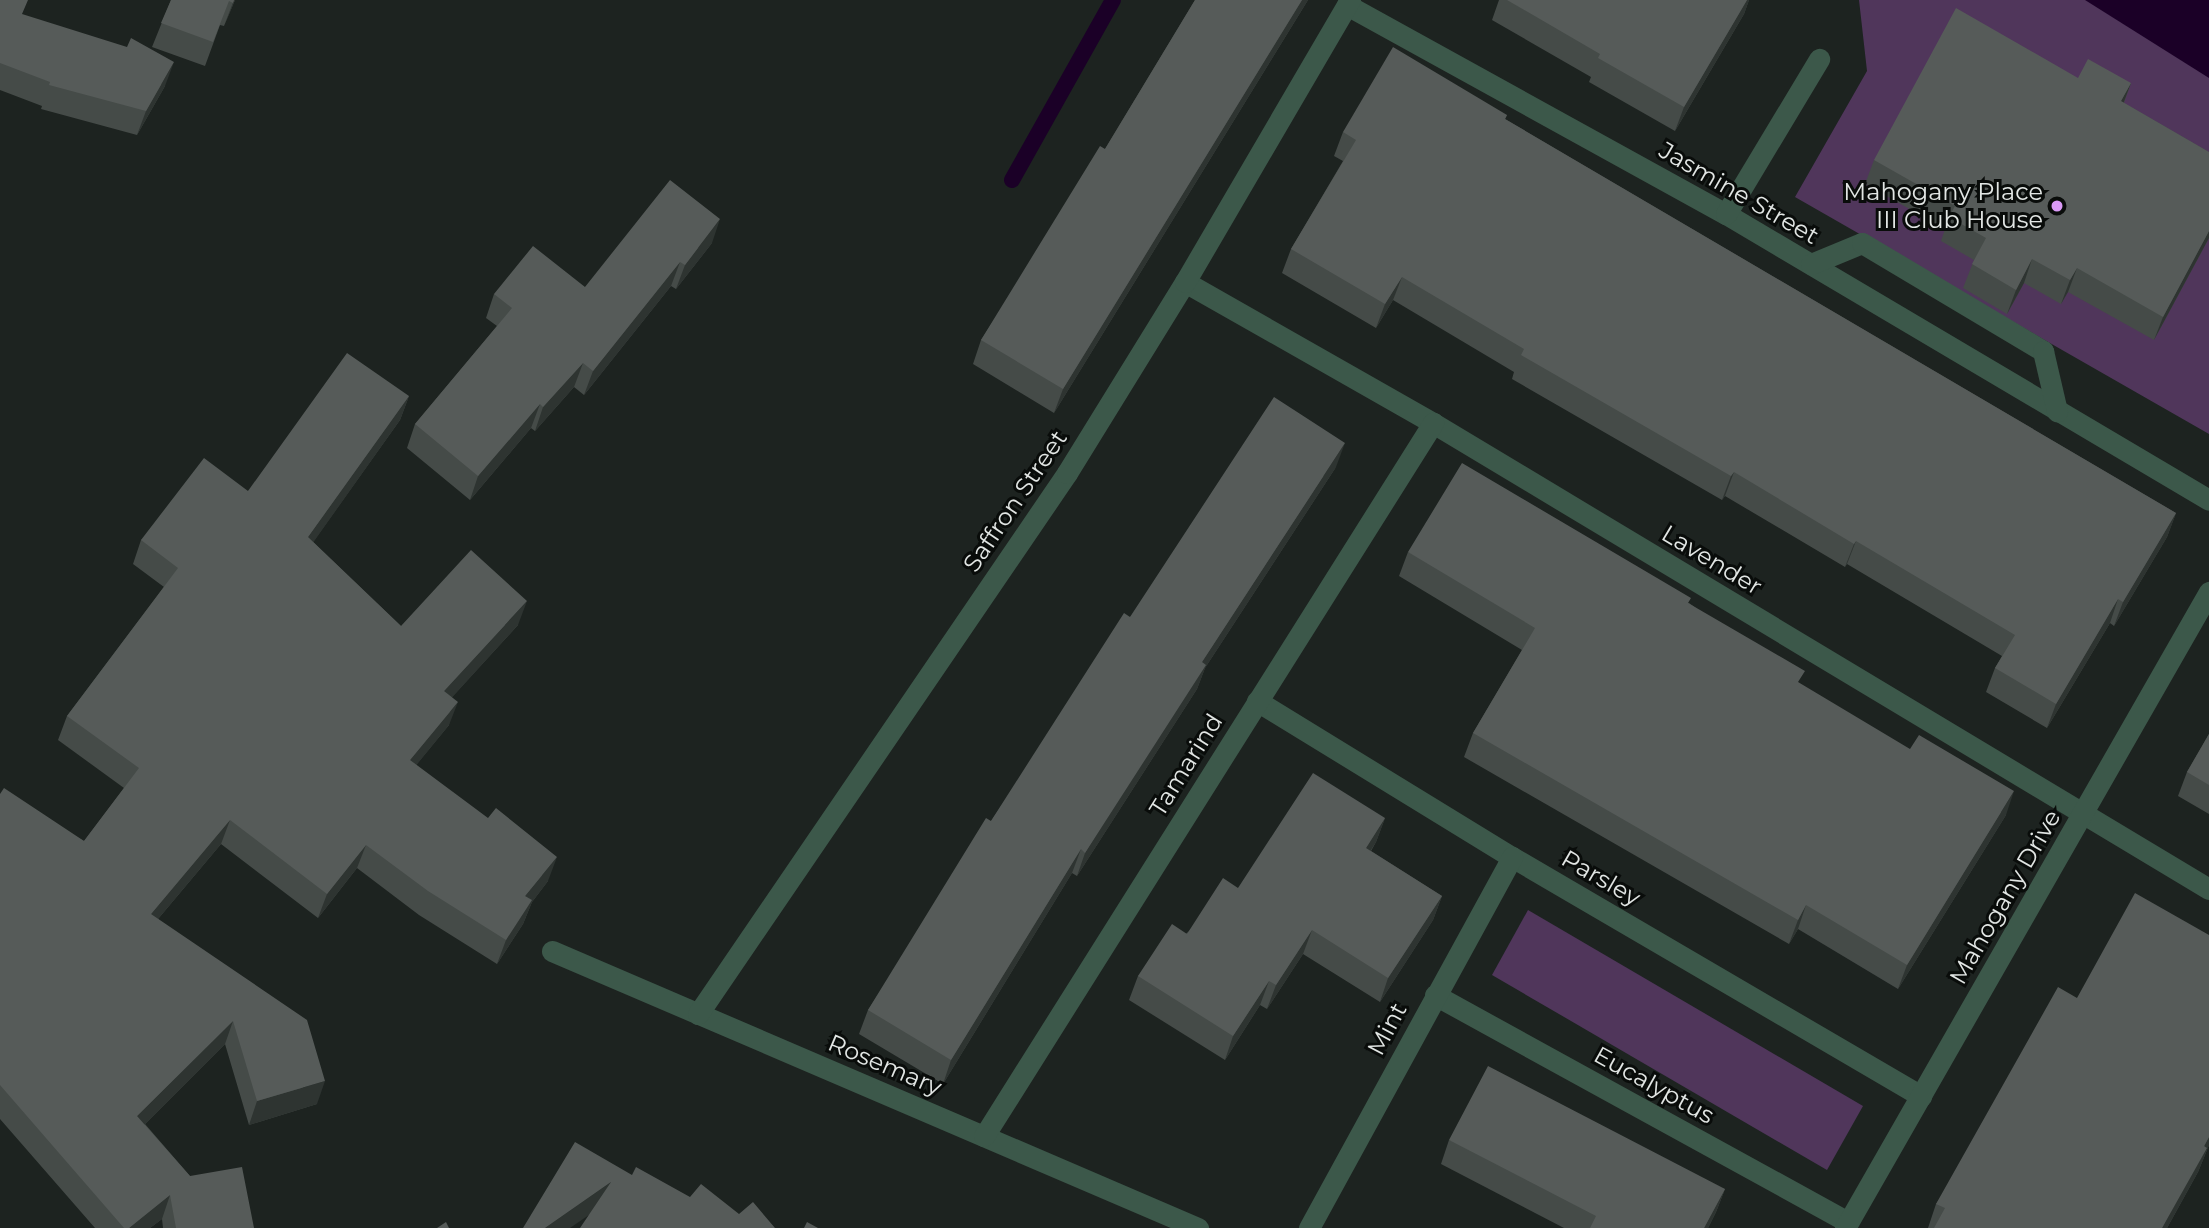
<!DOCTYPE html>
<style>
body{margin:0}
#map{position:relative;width:2209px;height:1228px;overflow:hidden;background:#1d2320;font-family:Montserrat,sans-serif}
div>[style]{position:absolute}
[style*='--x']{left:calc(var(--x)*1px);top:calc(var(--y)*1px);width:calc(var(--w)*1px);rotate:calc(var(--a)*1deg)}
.green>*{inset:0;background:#50365b}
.water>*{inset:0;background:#1b0027}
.stream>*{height:16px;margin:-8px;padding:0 8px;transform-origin:8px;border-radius:8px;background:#1b0027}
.minor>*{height:21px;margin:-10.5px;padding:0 10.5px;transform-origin:10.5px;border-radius:10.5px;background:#3c584a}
.wall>*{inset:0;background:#454b48}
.shaded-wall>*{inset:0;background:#2e3431}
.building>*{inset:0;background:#565b59}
.dots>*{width:19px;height:19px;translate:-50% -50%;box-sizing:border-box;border:4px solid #090c0a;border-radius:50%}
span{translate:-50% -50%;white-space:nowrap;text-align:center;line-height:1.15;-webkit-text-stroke:6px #090c0a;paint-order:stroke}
.poi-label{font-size:24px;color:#e2e6e4}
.right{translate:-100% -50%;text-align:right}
.street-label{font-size:24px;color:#e2e6e4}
</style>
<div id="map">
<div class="green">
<div style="clip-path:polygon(1859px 0,2209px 0,2209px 434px,1795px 197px,1867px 71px)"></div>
<div style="clip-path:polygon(1528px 910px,1863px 1106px,1827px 1170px,1492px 975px)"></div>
</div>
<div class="water">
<div style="clip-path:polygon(2085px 0,2209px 0,2209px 78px)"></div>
</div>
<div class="stream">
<div style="--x:1012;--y:180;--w:206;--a:-60.7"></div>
</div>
<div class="minor">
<div style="--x:1347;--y:5;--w:433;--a:28.9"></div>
<div style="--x:1726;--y:214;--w:561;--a:30.63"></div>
<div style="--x:1726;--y:214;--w:181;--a:-59"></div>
<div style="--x:1811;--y:264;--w:55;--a:-22.4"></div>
<div style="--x:1862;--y:243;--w:211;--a:30.8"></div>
<div style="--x:2043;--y:351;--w:62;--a:76.9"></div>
<div style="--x:1185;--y:282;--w:285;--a:29.6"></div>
<div style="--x:1433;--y:423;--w:905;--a:30.99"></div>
<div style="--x:1257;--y:701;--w:299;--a:31.5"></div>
<div style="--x:1512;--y:857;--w:474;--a:30.3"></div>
<div style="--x:552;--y:951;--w:703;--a:23.21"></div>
<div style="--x:1435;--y:995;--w:471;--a:28.8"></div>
<div style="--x:698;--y:1014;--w:655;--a:-55.7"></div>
<div style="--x:1067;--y:473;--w:225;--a:-58.3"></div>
<div style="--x:1185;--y:282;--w:327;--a:-59.7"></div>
<div style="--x:984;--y:1136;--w:843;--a:-57.8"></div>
<div style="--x:1309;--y:1228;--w:423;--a:-61.3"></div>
<div style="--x:1845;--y:1228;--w:733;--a:-60.22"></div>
</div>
<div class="wall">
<div style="clip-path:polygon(0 0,22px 15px,165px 86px,137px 135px,41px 109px,42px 106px,0 90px)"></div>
<div style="clip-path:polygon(171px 0,235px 0,224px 26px,220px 25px,205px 66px,152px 47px)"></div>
<div style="clip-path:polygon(1195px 0,1308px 0,1054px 413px,973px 364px,981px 340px,1105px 149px)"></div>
<div style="clip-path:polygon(1499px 0,1749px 0,1744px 14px,1675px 131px,1589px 82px,1591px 77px,1492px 20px)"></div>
<div style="clip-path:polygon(2078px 78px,2131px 83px,2124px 103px,2209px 152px,2209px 238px,2154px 340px,2068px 292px,2061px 304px,2024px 283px,2007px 314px,1963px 288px,1974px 260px,1941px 241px,1945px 229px,1865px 184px,1874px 160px)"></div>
<div style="clip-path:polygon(1507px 115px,1505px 119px,2176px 513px,2167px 537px,2114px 626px,2110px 623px,2047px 728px,1986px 692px,1995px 668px,2002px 656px,1847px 564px,1845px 567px,1725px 496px,1722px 500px,1512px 379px,1514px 372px,1393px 300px,1376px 328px,1282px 273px,1291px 249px,1343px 161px,1334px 156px,1343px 132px)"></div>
<div style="clip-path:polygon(712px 243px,676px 289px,671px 286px,584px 395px,574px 387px,535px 431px,531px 428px,470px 500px,407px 448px,415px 424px,497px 326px,486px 318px,494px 294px,585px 287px)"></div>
<div style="clip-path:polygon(409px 396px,400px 420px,313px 542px,401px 626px,518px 625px,452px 697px,449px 725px,416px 765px,548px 881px,532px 902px,523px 924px,497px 964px,419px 915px,357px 868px,318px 918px,221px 844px,158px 919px,317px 1104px,249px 1125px,225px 1044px,145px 1124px,190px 1176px,254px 1228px,163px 1228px,162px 1219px,150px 1228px,95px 1228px,0 1119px,0 794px,84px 841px,124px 788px,58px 740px,67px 716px,164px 587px,133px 564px,141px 540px,248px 491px)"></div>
<div style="clip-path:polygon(1336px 467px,1205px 668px,1197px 689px,1077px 876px,1072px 873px,943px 1084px,859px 1034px,868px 1010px,991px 821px,1130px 617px)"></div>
<div style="clip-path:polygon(1408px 552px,1689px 603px,1800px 684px,2006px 815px,1898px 989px,1798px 929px,1789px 944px,1464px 757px,1473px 733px,1522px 650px,1399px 576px)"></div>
<div style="clip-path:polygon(2209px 734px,2209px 814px,2178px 796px,2187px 772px)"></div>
<div style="clip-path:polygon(1385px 818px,1376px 842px,1371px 851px,1442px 896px,1433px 920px,1380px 1002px,1303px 954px,1267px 1009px,1260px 1005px,1225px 1060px,1129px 1000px,1138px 976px,1238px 888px)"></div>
<div style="clip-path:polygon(2209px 935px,2209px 1145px,2198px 1172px,2167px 1228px,1928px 1228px,1936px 1204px,2077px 998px)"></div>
<div style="clip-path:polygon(1449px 1140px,1725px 1189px,1716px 1212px,1708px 1228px,1564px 1228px,1441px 1164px)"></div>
</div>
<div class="shaded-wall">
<div style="clip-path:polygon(234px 0,235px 0,224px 26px)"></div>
<div style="clip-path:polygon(1302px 0,1308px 0,1054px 413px,1063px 389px)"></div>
<div style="clip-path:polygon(1747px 0,1749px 0,1744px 14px,1675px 131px,1684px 107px)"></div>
<div style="clip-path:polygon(174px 62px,165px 86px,137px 135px,146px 111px)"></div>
<div style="clip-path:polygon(2131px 83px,2122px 107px,2121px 101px)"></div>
<div style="clip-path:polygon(720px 219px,712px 243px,676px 289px,685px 265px)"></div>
<div style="clip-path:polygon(2209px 231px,2209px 238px,2154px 340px,2163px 317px)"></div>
<div style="clip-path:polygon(2032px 259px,2024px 283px,2007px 314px,2016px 290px)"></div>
<div style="clip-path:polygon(680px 262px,671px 286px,584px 395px,593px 371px)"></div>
<div style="clip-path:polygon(2077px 268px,2068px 292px,2061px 304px,2070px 280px)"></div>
<div style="clip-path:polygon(1402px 277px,1393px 300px,1376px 328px,1385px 304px)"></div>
<div style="clip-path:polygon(583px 363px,574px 387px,535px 431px,543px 407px)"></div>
<div style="clip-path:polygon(409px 396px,400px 420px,300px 561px,308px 537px)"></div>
<div style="clip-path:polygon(540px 404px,531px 428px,470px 500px,478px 476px)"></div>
<div style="clip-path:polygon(1345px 443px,1336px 467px,1205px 668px,1197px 689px,1077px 876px,1085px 853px,1202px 662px)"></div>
<div style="clip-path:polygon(1734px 472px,1725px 496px,1722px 500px,1731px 476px)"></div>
<div style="clip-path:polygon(2176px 513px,2167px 537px,2114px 626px,2123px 602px)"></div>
<div style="clip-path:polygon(1856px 541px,1847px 564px,1845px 567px,1854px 544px)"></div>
<div style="clip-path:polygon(2118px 599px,2110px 623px,2047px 728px,2056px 704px)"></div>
<div style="clip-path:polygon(527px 601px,518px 625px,436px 715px,444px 691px)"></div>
<div style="clip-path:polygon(458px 702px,449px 725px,401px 784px,410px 760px)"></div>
<div style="clip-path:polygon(2014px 791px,2006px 815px,1898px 989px,1907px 965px)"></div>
<div style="clip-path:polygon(1385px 818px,1376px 842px,1357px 872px,1366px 848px)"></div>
<div style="clip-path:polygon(230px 820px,221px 844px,142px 938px,151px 914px)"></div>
<div style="clip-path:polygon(366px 845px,357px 868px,318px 918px,327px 894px)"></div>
<div style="clip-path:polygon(1081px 849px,1072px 873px,943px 1084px,951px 1060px)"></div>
<div style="clip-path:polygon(557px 857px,548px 881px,532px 902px,523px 924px,497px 964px,506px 940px,525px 896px)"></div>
<div style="clip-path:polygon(1442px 896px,1433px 920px,1380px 1002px,1388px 978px)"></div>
<div style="clip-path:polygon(1806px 905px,1798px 929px,1789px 944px,1798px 920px)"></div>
<div style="clip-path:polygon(1312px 930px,1303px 954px,1267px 1009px,1276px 985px)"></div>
<div style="clip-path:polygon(1269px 981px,1260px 1005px,1225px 1060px,1233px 1036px)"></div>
<div style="clip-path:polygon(233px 1021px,225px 1044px,129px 1140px,137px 1116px)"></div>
<div style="clip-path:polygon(325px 1081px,317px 1104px,249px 1125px,257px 1101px)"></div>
<div style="clip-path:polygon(2209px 1137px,2209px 1145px,2198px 1172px,2167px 1228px,2162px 1228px)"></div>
<div style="clip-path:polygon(611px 1182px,602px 1206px,570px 1228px,545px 1228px)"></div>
<div style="clip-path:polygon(1725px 1189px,1716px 1212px,1708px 1228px,1704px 1228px)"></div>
<div style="clip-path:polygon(170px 1195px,162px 1219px,150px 1228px,129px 1228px)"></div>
</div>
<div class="building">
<div style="clip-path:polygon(0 0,28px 0,22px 14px,127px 47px,131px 38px,174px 62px,146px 111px,49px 85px,50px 82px,0 63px)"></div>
<div style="clip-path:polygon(171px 0,234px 0,233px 3px,229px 1px,213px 42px,161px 23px)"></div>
<div style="clip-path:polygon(1195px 0,1302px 0,1063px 389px,981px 340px,1100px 146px,1105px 149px)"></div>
<div style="clip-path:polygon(1507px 0,1747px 0,1684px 107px,1598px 58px,1600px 54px)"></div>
<div style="clip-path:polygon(1956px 8px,2078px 78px,2088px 59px,2131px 83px,2121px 101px,2209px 152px,2209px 231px,2163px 317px,2077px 268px,2070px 280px,2032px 259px,2016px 290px,1972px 264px,1986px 238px,1949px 217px,1955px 206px,1874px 160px)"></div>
<div style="clip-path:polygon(1393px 47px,1507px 115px,1505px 119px,2176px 513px,2123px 602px,2118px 599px,2056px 704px,1995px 668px,2015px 635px,1856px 541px,1854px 544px,1734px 472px,1731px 476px,1521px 355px,1524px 349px,1402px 277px,1385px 304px,1291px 249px,1356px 140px,1343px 132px)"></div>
<div style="clip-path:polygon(670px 180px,720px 219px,685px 265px,680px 262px,593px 371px,583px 363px,543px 407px,540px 404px,478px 476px,415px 424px,512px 308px,494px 294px,533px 246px,585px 287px)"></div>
<div style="clip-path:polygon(347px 353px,409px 396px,308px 537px,401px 626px,471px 550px,527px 601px,444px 691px,458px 702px,410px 760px,488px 818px,496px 808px,557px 857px,525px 896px,532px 900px,506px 940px,428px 891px,366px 845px,327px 894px,230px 820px,151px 914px,307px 1020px,325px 1081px,257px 1101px,233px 1021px,137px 1116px,190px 1176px,242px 1167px,254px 1228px,176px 1228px,170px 1195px,129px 1228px,124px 1228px,0 1085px,0 794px,4px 788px,84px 841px,139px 768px,67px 716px,178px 568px,141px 540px,204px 458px,248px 491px)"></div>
<div style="clip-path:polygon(1274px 397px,1345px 443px,1202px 662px,1206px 665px,1085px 853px,1081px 849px,951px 1060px,868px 1010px,986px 818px,991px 821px,1124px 613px,1130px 617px)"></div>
<div style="clip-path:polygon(1462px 463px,1691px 598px,1688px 603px,1805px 671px,1798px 682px,1910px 749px,1919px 735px,2014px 791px,1907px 965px,1806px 905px,1798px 920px,1473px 733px,1535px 628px,1408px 552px)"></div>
<div style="clip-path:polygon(2209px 734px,2209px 785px,2187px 772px)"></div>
<div style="clip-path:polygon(1313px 773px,1385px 818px,1366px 848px,1442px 896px,1388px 978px,1312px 930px,1276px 985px,1269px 981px,1233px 1036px,1138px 976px,1172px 924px,1187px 934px,1223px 878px,1238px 888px)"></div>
<div style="clip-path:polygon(2135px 893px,2209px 935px,2209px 1137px,2204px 1146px,2207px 1148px,2162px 1228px,1934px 1228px,1945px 1208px,1936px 1204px,2058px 987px,2077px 998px)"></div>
<div style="clip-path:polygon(1488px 1066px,1725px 1189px,1704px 1228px,1590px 1228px,1596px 1216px,1449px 1140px)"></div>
<div style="clip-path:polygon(575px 1142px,632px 1175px,636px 1167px,690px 1197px,701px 1184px,739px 1214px,753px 1202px,775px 1228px,580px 1228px,611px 1182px,545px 1228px,523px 1228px)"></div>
<div style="clip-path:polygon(446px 1222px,449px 1228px,437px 1228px)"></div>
<div style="clip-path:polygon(807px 1222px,818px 1228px,804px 1228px)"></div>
</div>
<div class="dots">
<div style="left:2057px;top:206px;background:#da9af6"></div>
</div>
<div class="poi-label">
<span class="right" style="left:2043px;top:206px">Mahogany Place<br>III Club House</span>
</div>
<div class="street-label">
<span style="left:1739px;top:193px;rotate:30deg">Jasmine Street</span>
<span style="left:1015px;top:501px;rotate:-56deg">Saffron Street</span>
<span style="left:1712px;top:560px;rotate:31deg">Lavender</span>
<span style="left:1186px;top:765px;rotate:-58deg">Tamarind</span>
<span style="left:1601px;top:878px;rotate:30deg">Parsley</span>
<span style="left:2005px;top:897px;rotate:-60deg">Mahogany Drive</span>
<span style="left:1387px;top:1029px;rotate:-62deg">Mint</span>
<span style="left:885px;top:1065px;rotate:23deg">Rosemary</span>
<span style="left:1654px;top:1085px;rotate:29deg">Eucalyptus</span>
</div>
</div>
